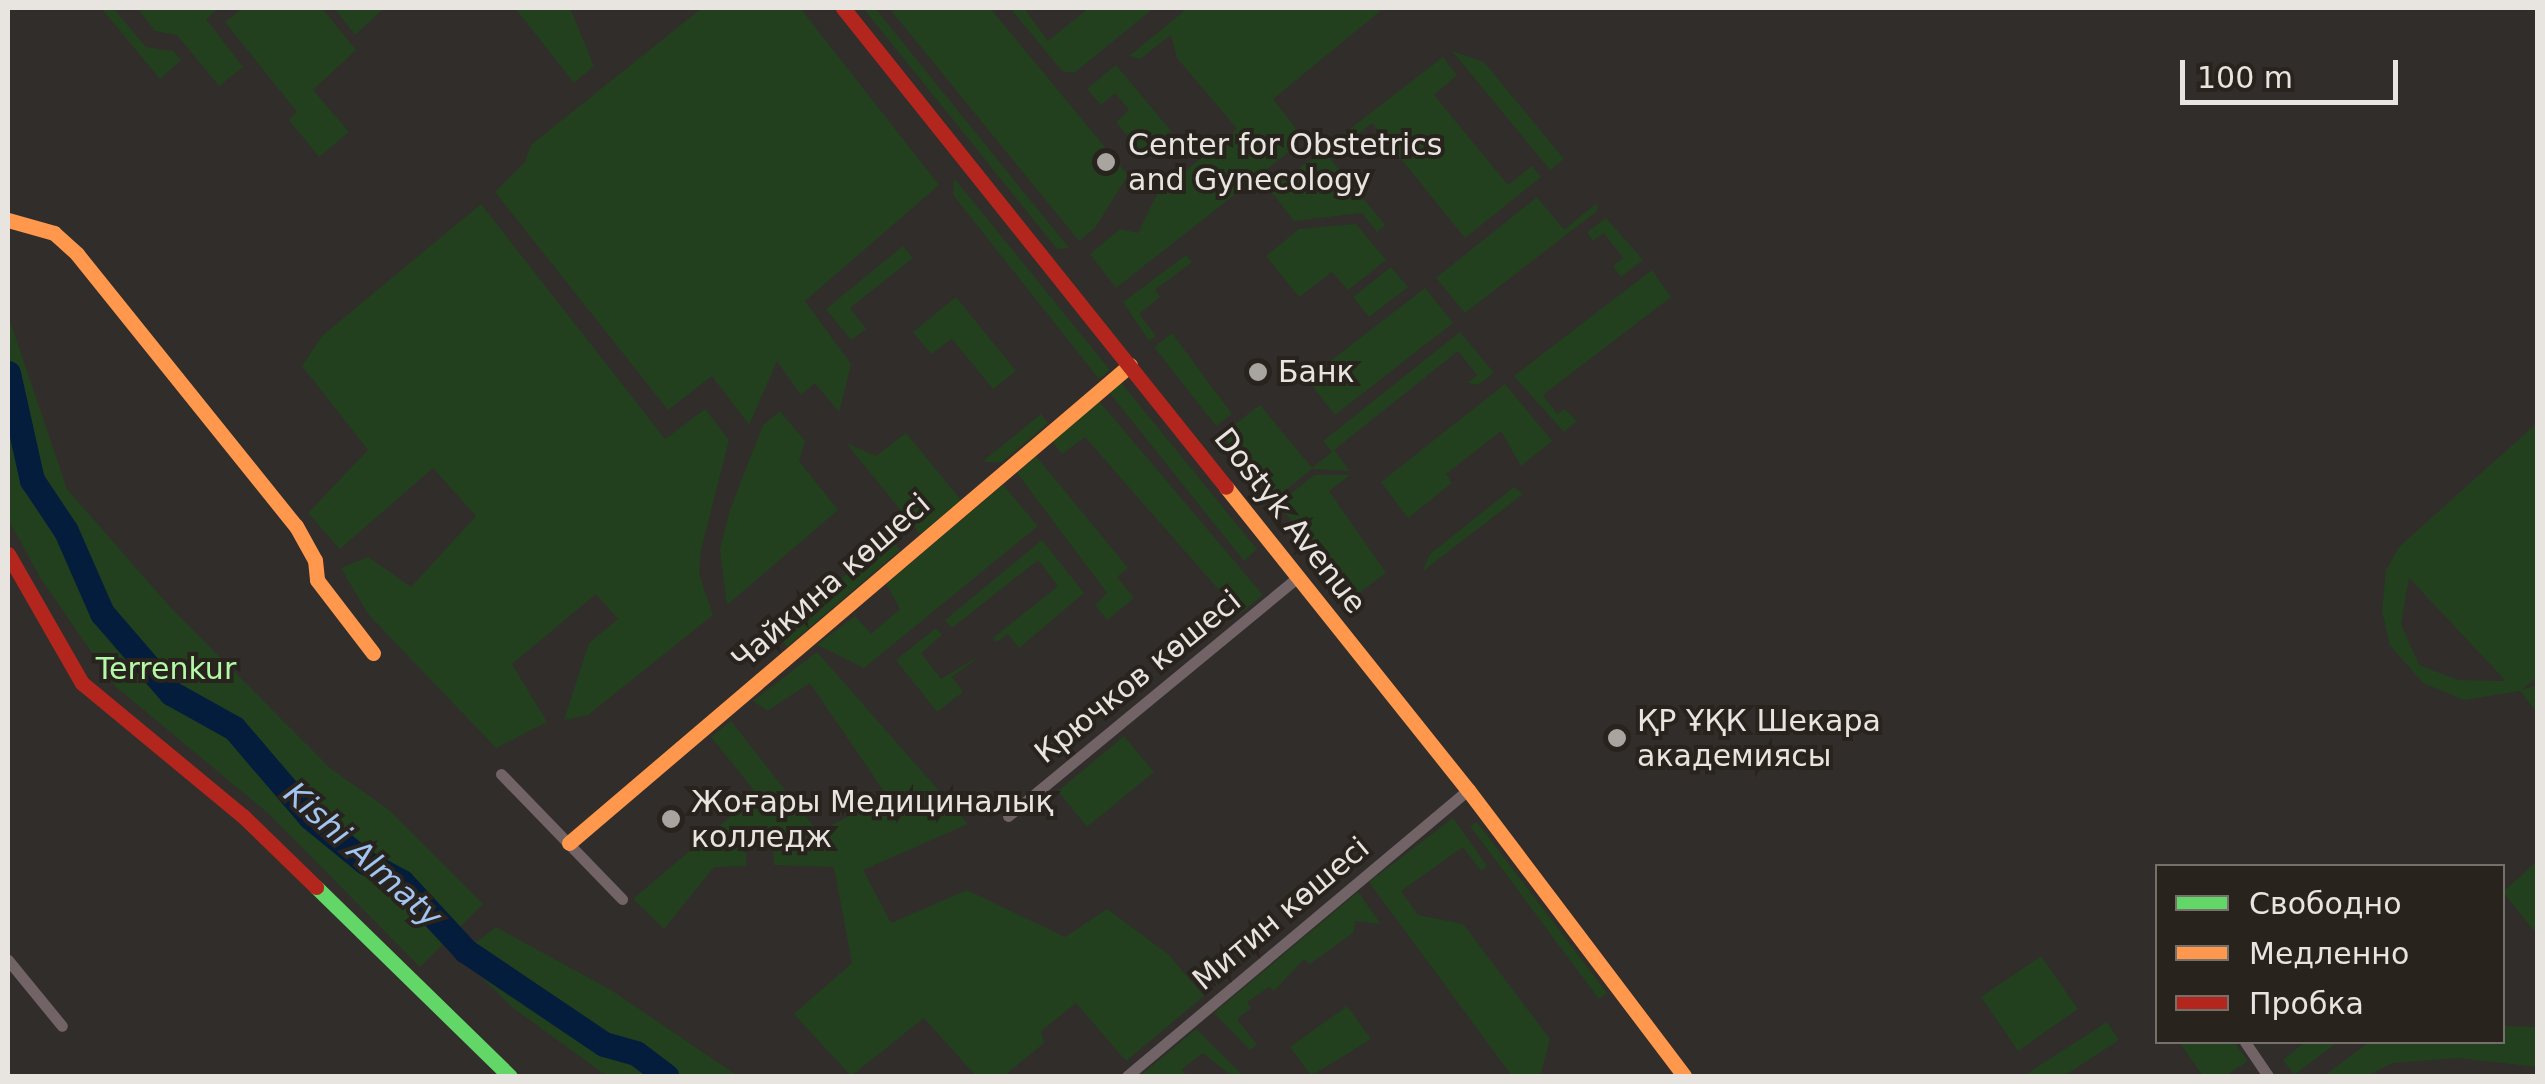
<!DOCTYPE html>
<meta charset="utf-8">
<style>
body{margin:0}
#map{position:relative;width:2545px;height:1084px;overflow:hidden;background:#302d2a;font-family:"DejaVu Sans",sans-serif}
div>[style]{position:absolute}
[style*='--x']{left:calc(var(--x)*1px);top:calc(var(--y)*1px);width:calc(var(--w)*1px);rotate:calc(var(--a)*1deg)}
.green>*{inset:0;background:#22401d}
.river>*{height:25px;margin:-12.5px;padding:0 12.5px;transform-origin:12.5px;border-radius:12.5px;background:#041d3d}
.street>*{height:11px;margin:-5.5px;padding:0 5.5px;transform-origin:5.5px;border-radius:5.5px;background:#716366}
.fast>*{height:15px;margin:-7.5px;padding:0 7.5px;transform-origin:7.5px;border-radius:7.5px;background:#63d668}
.slow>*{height:15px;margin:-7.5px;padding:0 7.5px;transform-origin:7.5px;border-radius:7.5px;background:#ff974d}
.jam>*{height:15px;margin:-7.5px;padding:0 7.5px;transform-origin:7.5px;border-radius:7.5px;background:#b3261e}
.dots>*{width:28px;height:28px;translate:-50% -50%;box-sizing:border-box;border:5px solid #29231e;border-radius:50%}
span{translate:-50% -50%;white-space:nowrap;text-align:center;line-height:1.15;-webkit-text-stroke:8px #29231e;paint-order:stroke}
.poi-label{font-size:30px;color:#e8e4e0}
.left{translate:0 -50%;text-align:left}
.street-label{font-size:30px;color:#e8e4e0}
.park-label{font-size:30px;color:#b3f8a8}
.water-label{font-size:32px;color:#a1c4f3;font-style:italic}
.frame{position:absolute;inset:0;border:10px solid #e8e4e0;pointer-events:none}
.legend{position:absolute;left:2155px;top:864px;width:350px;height:180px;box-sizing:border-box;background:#29231e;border:2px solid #75706c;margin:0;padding:12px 18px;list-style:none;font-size:30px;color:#e8e4e0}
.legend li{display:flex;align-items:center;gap:20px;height:50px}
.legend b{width:50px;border:2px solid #75706c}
.scale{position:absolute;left:2180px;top:60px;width:218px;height:45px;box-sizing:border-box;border:5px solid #e8e4e0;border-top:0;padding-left:12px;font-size:30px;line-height:35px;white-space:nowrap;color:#e8e4e0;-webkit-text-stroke:8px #29231e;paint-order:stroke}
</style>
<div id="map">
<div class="green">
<div style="clip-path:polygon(101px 8px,113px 8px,146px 47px,173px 51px,181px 60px,160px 79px)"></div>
<div style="clip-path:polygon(137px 8px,219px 8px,206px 19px,243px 67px,219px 86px,177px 35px,155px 31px)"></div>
<div style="clip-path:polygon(243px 8px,322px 8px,356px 50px,313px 90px,349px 132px,319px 157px,289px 120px,297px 112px,225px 22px)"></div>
<div style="clip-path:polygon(334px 8px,384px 8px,355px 35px)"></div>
<div style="clip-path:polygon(515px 8px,570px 8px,594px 66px,574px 83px)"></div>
<div style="clip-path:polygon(702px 8px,800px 8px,939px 185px,805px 301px,851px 364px,839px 412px,815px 383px,801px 395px,777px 361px,749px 425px,712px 376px,668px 410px,495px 192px,525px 162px,531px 145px)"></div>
<div style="clip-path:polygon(863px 8px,875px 8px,1069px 248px,1057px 249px)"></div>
<div style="clip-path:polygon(889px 8px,990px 8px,1128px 175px,1095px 228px,1079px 241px)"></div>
<div style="clip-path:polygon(1010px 8px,1024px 8px,1048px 41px,1089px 8px,1154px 8px,1074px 73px,1062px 71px)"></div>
<div style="clip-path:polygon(1188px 8px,1384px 8px,1273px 99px,1301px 135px,1290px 151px,1116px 288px,1090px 254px,1120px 229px,1138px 233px,1157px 194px,1237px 129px,1177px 58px,1171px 35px,1140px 59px,1129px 56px)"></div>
<div style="clip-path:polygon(1452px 51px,1484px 62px,1564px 159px,1550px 170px)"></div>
<div style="clip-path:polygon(1443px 57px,1457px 75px,1434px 95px,1508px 185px,1532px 166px,1541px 177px,1465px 238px,1372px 123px,1339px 149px,1333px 142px)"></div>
<div style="clip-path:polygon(1116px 65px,1171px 131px,1142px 154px,1116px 122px,1129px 110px,1115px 93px,1101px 105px,1087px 89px)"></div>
<div style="clip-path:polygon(1323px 150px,1385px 225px,1377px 232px,1362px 213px,1294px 221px,1270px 190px)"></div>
<div style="clip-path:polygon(954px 178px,1110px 370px,1099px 379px,953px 195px)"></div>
<div style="clip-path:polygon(1537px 197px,1564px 230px,1597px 203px,1597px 211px,1465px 313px,1436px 278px)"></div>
<div style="clip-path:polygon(481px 204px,665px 439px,705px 409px,729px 440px,701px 550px,699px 574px,713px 615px,588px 715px,564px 720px,589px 643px,618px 619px,596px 594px,512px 664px,547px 722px,496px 748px,368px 614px,341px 568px,368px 557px,411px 587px,476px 516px,433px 468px,340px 549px,308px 513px,368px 450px,302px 366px,322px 336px)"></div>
<div style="clip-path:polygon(1606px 218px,1643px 260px,1621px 277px,1613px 266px,1623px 258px,1604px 233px,1593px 241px,1587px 232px)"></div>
<div style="clip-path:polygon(1356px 224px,1386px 260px,1348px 290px,1332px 272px,1299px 297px,1266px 256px,1299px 229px)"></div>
<div style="clip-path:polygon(903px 246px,913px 258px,850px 308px,866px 329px,851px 340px,826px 309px)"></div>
<div style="clip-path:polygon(1186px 255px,1192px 262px,1155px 290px,1160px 297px,1139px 314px,1156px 336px,1149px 341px,1123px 302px)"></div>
<div style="clip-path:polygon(1391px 267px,1408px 287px,1369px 317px,1353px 297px)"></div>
<div style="clip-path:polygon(1652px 270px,1671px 297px,1543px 395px,1557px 414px,1565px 409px,1577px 421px,1564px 432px,1514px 376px)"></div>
<div style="clip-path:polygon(1425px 288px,1453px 323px,1335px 415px,1307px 379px)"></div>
<div style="clip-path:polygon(956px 297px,1016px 371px,993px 389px,952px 339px,931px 354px,913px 332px)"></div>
<div style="clip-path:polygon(8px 315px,67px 489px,172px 609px,330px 768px,389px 810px,483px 904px,420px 967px,269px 814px,115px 686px,41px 579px,8px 519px)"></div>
<div style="clip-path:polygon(1460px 332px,1494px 373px,1478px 385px,1468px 383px,1477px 375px,1458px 351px,1334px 450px,1350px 471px,1312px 469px,1273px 500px,1222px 434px,1260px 405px,1312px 468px,1332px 452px,1323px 441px)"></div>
<div style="clip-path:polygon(1172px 333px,1232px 414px,1216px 426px,1154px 347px)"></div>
<div style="clip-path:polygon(1119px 380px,1257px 549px,1244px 561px,1108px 391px)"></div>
<div style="clip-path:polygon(1505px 384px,1552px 441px,1521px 466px,1501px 431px,1446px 474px,1452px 483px,1408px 518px,1381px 482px)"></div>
<div style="clip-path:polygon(1099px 401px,1263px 595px,1240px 614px,1085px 437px,1062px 454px,1051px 440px)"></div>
<div style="clip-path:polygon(780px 411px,805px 441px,799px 461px,838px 510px,727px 605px,720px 549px,730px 510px,763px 425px)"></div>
<div style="clip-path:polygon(1041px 414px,1048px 423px,1002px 462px,982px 462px)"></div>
<div style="clip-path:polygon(evenodd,2537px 423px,2537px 678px,2521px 690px,2537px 685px,2537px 713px,2520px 691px,2464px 700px,2423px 683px,2390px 645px,2382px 611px,2386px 570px,2399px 547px,2537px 423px,2409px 578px,2505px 680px,2505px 681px,2458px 680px,2419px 665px,2401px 624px,2409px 578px)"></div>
<div style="clip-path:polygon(906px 433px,961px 500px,920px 534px,846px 443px,876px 456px)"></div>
<div style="clip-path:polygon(1036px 456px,1128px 568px,1117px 577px,1134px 598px,1107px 620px,1095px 605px,1107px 593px,1017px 473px)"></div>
<div style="clip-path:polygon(1314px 475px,1350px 475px,1329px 491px,1386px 573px,1353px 597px,1278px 504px)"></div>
<div style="clip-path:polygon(1003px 485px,1038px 526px,864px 668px,817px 645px,855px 616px,871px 634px,900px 609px,886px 584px)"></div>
<div style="clip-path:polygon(1514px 487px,1523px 494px,1422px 572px,1430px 554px)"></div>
<div style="clip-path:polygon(890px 538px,900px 550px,787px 647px,775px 633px)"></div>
<div style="clip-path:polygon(1042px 540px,1084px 593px,1019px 648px,1008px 634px,997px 642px,993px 638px,1058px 586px,1038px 560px,952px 628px,945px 620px)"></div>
<div style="clip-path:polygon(936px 628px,942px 635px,921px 653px,941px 679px,984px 653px,952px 677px,963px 692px,937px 712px,896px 660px)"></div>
<div style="clip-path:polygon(817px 652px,968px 824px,863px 870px,891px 923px,967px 890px,1065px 937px,1107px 909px,1168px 954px,1204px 996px,1126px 1061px,1076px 1003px,1041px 1031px,1044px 1043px,1004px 1076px,976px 1076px,924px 1018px,851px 1076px,794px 1014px,852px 963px,834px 867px,774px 865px,773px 844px,746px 844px,746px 866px,714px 867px,664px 929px,633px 899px,757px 794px,711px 737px,731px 721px,818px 832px,887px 796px,810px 683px,767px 711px,753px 701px)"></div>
<div style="clip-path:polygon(1124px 736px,1154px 772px,1087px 827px,1058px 791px)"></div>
<div style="clip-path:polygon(1453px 818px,1487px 866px,1481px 871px,1463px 847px,1401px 891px,1418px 915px,1463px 924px,1550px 1039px,1540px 1076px,1512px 1076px,1369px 882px)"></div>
<div style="clip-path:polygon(1477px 822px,1607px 993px,1599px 999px,1470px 826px)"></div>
<div style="clip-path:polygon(2537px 861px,2538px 916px,2534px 931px,2503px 892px)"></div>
<div style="clip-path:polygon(1358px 892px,1381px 924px,1355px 921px,1354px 932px,1310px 964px,1304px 959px,1274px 991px,1269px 987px,1247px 1002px,1251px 1008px,1237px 1019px,1257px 1045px,1250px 1050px,1214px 1013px)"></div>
<div style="clip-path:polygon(496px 927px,611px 990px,738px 1076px,607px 1076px,513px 1008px,459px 955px)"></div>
<div style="clip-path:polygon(2041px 956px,2078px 1009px,2018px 1051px,1981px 997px)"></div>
<div style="clip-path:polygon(1347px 1006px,1371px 1039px,1311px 1076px,1290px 1047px)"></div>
<div style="clip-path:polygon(2107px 1022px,2119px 1040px,2064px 1076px,2023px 1076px)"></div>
<div style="clip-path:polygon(2503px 1026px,2537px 1027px,2537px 1067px,2458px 1058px,2393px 1063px,2367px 1076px,2324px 1076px,2369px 1042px,2502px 1042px)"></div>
<div style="clip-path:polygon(1196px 1029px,1243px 1076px,1232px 1076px,1203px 1053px,1182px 1069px,1187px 1076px,1140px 1076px)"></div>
<div style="clip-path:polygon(2179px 1042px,2234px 1042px,2248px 1061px,2225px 1076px,2203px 1076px)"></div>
<div style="clip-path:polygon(2305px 1042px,2338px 1042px,2294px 1075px,2283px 1060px)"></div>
</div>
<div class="river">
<div style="--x:8;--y:373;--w:110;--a:77.4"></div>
<div style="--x:32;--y:480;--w:61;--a:56.3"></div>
<div style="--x:66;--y:531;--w:90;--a:66.3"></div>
<div style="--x:102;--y:613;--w:106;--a:49.2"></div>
<div style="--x:171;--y:693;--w:72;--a:29.1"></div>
<div style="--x:234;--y:728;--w:117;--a:49.5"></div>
<div style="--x:310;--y:817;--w:71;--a:39.3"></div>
<div style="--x:365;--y:862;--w:42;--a:28.4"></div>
<div style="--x:402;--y:882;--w:94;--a:47.2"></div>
<div style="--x:466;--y:951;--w:166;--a:34"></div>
<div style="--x:604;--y:1044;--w:33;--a:16"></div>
<div style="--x:636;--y:1053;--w:38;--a:37"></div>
</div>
<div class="street">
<div style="--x:501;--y:774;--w:174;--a:45.9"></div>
<div style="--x:1008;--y:816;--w:377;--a:-39.5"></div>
<div style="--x:8;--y:960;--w:85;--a:50.7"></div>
<div style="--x:2245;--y:1042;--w:41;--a:55.9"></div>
<div style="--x:1127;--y:1076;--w:445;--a:-40"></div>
</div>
<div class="fast">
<div style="--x:316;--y:887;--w:271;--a:44.3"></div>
</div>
<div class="slow">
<div style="--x:8;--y:220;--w:48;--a:15.8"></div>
<div style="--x:54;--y:233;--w:31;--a:42"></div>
<div style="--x:77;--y:254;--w:349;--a:51.2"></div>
<div style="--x:296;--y:526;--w:39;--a:61"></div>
<div style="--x:315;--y:560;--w:20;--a:84"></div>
<div style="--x:317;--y:580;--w:92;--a:52.5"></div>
<div style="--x:1226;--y:487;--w:388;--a:51.4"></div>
<div style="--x:1468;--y:790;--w:358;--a:52.9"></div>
<div style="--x:569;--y:843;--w:737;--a:-40.43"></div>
</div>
<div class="jam">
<div style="--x:843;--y:8;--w:613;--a:51.35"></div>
<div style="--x:8;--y:554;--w:149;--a:60.2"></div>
<div style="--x:82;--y:683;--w:209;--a:39.6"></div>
<div style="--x:243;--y:816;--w:102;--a:44.2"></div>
</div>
<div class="dots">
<div style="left:1106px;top:162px;background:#a8a4a0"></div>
<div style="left:1258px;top:372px;background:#a8a4a0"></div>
<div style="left:1617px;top:738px;background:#a8a4a0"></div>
<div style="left:671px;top:819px;background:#a8a4a0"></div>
</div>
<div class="poi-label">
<span class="left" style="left:1128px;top:162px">Center for Obstetrics<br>and Gynecology</span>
<span class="left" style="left:1278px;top:372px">Банк</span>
<span class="left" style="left:1637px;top:738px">ҚР ҰҚК Шекара<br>академиясы</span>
<span class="left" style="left:691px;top:819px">Жоғары Медициналық<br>колледж</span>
</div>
<div class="street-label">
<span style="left:1290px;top:521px;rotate:52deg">Dostyk Avenue</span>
<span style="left:831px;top:582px;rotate:-41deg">Чайкина көшесі</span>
<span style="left:1138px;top:677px;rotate:-39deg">Крючков көшесі</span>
<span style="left:1281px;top:914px;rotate:-40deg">Митин көшесі</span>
</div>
<div class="park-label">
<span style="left:166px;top:669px">Terrenkur</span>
</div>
<div class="water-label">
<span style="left:363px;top:855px;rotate:42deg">Kіshі Almaty</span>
</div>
<div class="frame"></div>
<ul class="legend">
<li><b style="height:12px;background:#63d668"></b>Свободно</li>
<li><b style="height:12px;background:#ff974d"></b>Медленно</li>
<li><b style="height:12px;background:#b3261e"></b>Пробка</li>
</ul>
<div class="scale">100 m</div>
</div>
